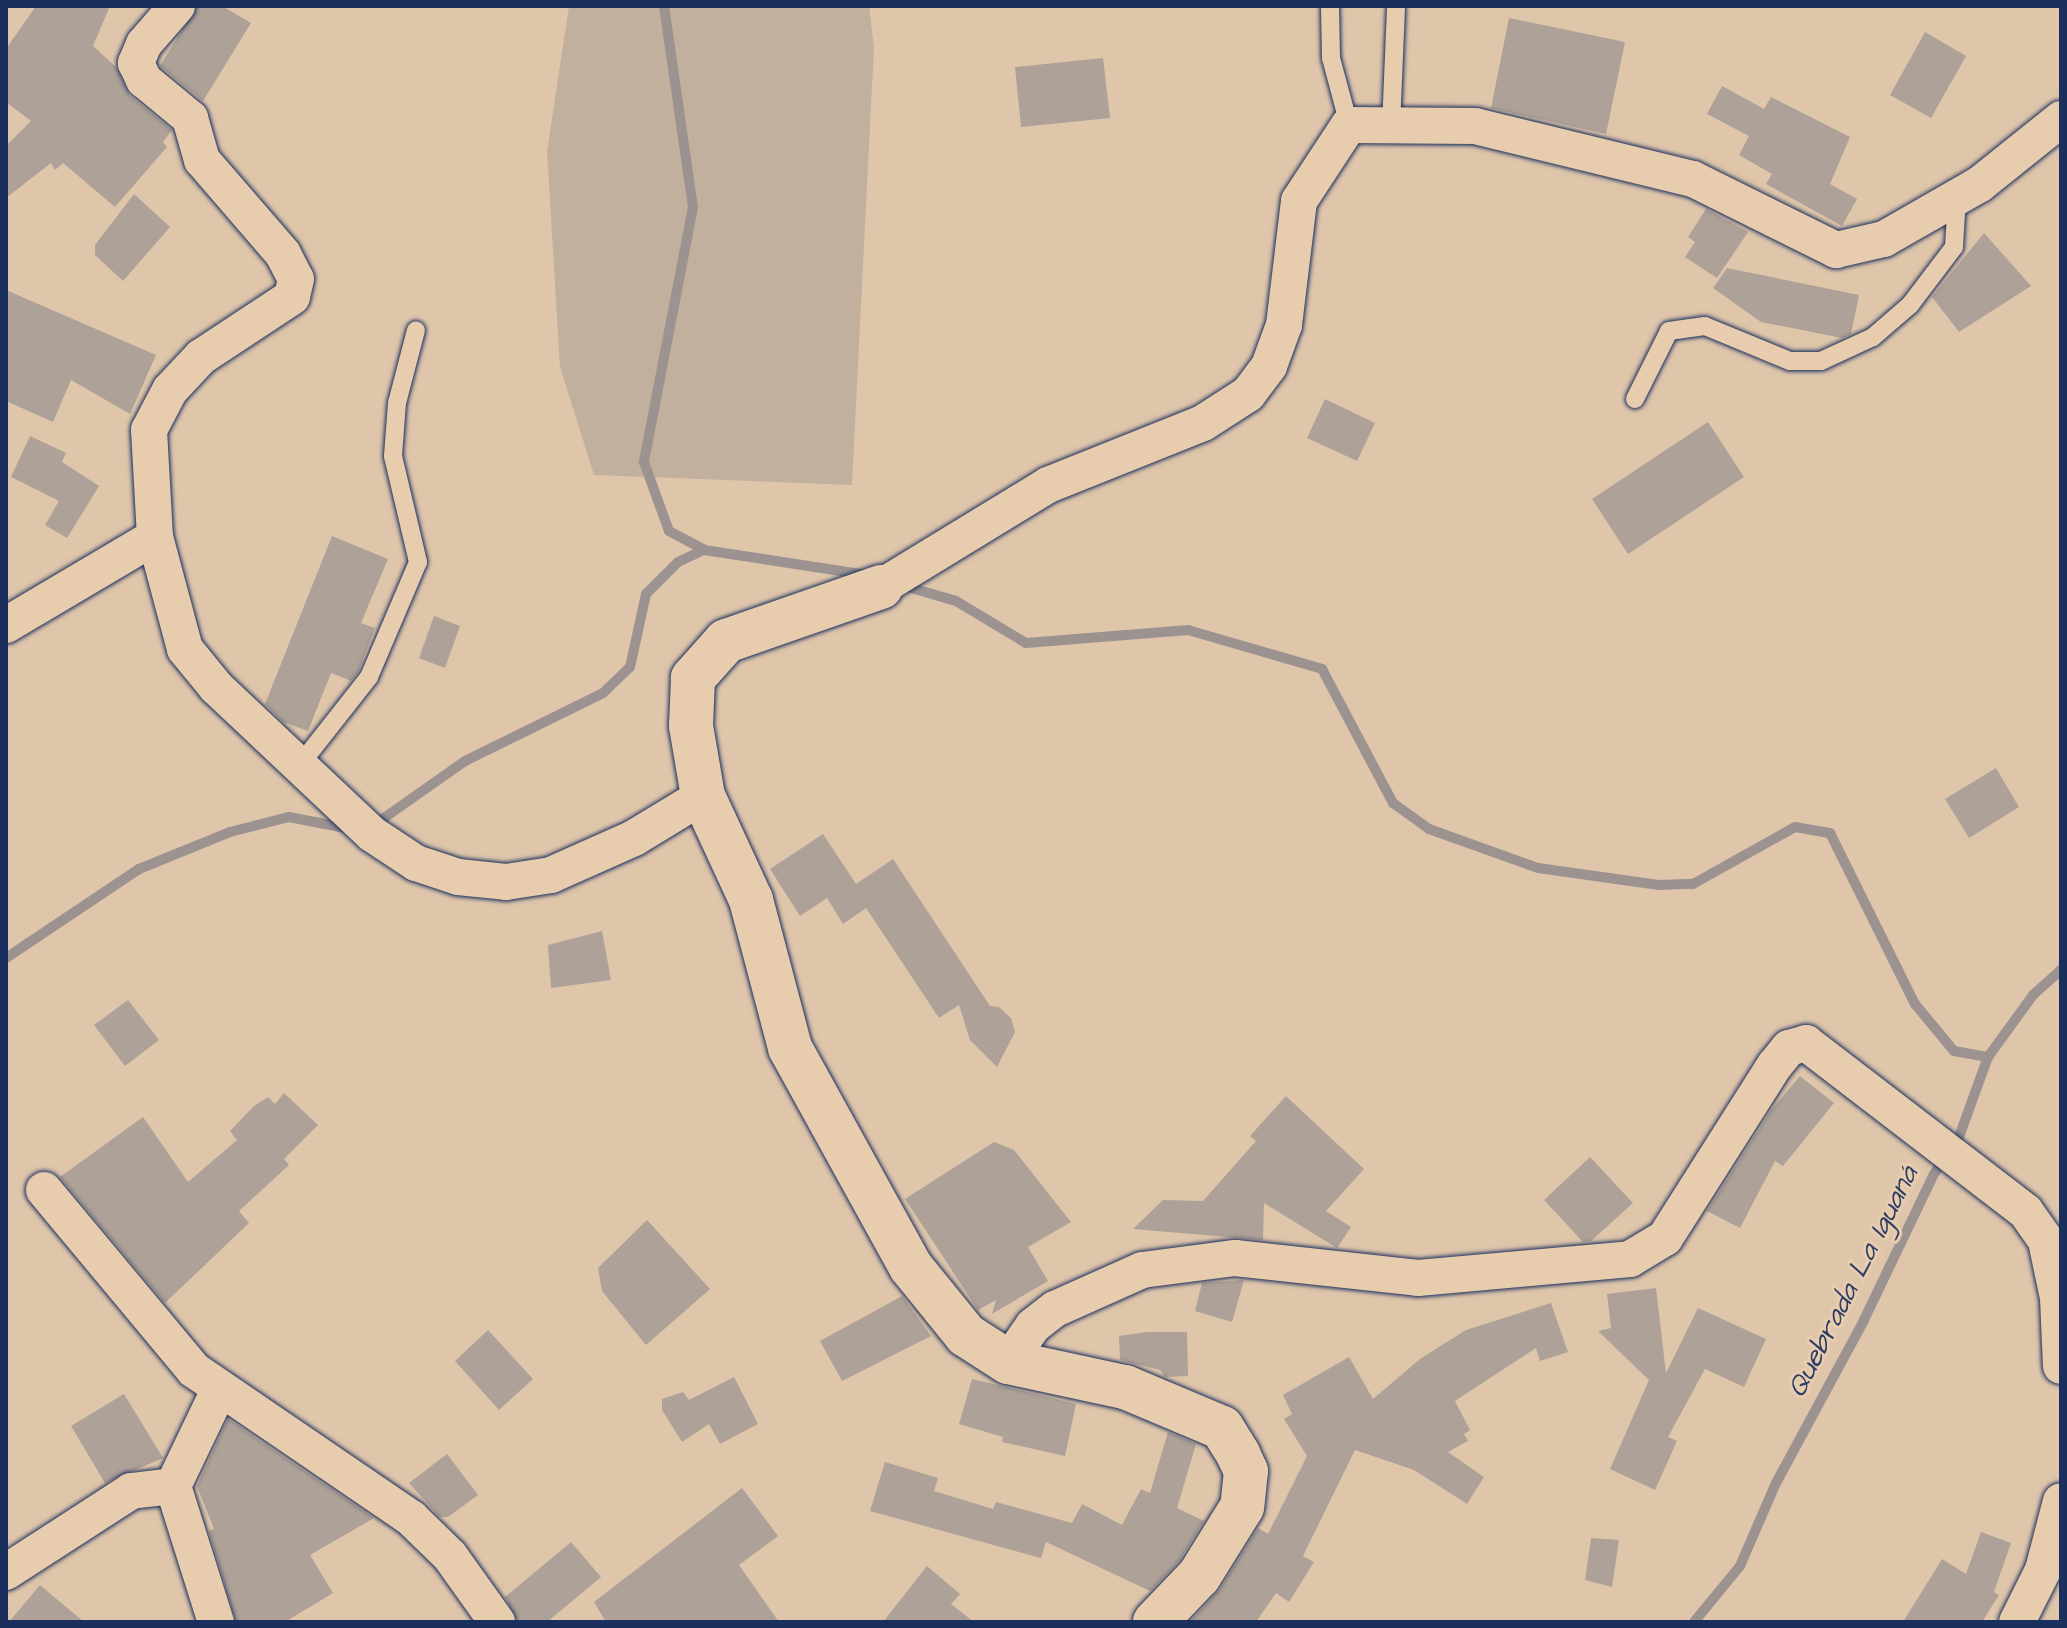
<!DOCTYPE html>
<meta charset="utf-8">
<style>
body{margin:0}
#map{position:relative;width:2067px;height:1628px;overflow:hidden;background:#dfc6ab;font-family:"Architects Daughter",sans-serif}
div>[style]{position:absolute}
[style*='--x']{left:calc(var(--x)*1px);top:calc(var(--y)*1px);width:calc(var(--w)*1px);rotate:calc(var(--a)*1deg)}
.green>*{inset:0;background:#c2b09f}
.stream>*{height:10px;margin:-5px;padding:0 5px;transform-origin:5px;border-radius:5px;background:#9c9391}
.building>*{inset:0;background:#aea197}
.roads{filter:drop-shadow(0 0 2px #1b2f5e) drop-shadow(0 0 2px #1b2f5e)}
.service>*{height:18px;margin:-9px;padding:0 9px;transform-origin:9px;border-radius:9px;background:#e7ccae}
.minor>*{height:36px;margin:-18px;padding:0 18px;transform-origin:18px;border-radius:18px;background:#e7ccae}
.tertiary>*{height:44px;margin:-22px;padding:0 22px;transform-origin:22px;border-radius:22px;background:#e7ccae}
span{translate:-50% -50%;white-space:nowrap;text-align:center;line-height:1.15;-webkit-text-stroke:6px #e7ccae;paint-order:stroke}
.water-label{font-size:28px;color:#2e3e66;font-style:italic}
.frame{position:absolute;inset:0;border:8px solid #1b2f5e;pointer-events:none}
</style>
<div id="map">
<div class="green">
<div style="clip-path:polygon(569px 6px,869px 6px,874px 48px,852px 485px,594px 475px,560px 367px,547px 152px)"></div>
</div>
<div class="stream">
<div style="--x:664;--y:6;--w:203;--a:81.8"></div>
<div style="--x:693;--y:207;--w:260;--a:100.9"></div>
<div style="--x:644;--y:462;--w:73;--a:70.1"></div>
<div style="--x:669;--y:531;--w:40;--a:28"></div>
<div style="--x:901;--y:585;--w:57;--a:16.2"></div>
<div style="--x:956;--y:601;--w:82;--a:31"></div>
<div style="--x:1026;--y:643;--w:163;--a:-4.6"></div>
<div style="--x:1188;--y:630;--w:140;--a:16.2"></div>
<div style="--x:1322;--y:669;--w:152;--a:62.1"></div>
<div style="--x:1393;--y:803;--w:44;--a:35.8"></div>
<div style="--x:1429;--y:829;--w:116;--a:19.7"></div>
<div style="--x:1538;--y:868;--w:122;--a:8"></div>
<div style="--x:1659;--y:885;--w:34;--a:-2"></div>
<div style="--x:1693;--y:884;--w:117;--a:-29.2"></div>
<div style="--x:1795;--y:827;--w:36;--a:10"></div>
<div style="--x:1830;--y:833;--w:191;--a:63.6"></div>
<div style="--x:1915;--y:1004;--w:61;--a:50.3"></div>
<div style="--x:1954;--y:1051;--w:35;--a:10"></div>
<div style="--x:374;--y:825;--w:111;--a:-35.1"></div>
<div style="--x:465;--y:761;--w:154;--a:-26.2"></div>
<div style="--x:603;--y:693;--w:37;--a:-44"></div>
<div style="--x:630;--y:667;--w:75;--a:-77.6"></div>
<div style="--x:646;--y:594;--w:45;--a:-45"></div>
<div style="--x:678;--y:562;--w:29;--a:-25"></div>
<div style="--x:704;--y:550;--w:165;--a:8.7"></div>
<div style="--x:6;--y:958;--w:160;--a:-33.8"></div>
<div style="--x:139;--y:869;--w:98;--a:-22.1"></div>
<div style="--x:230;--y:832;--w:61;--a:-14.3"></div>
<div style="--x:289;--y:817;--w:63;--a:11"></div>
<div style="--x:1694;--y:1622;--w:72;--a:-50.6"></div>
<div style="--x:1740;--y:1566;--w:90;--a:-66.6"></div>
<div style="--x:1776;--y:1483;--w:183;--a:-61.6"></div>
<div style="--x:1863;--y:1322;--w:164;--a:-64.4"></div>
<div style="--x:1934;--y:1174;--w:45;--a:-56"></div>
<div style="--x:1959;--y:1137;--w:85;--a:-70.1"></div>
<div style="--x:1988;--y:1057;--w:77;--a:-54"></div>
<div style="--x:2033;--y:995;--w:38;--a:-42"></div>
</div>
<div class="building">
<div style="clip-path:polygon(36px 6px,110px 6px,93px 46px,116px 67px,130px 96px,172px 130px,163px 142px,167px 147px,115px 207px,63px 163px,55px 170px,51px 163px,6px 198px,6px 146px,31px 121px,6px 102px,6px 49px)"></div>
<div style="clip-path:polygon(197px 6px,222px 6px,251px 23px,203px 101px,160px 66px)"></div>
<div style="clip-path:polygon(1509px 18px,1625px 42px,1606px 134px,1491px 108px)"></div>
<div style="clip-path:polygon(1925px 32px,1966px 56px,1931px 118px,1890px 95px)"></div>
<div style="clip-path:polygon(1103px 58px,1110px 118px,1021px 127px,1015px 67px)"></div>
<div style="clip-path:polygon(1722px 86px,1764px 109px,1771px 97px,1850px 137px,1830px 184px,1857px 199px,1842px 226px,1766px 184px,1772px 174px,1739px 155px,1749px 136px,1707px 114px)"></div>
<div style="clip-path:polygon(134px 194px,170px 227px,123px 281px,95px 255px,95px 245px)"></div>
<div style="clip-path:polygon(1706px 209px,1748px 232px,1717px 278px,1685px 257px,1695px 242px,1688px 237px)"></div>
<div style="clip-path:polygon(1984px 233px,2031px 286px,1959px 332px,1932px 297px)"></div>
<div style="clip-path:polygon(1727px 268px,1859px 295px,1851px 334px,1842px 338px,1761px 322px,1713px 288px)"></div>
<div style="clip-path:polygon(6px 290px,156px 355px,130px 414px,71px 380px,53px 422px,6px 401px)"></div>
<div style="clip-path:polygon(1325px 399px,1375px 423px,1357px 461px,1307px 438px)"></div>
<div style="clip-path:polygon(1708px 422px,1744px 477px,1628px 554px,1592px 499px)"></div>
<div style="clip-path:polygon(30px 436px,66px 453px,62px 462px,99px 486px,67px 538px,45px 525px,59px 501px,11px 477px)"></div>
<div style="clip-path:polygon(332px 536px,388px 559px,361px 623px,375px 628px,358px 672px,351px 681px,331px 673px,308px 731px,283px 722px,265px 704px)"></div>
<div style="clip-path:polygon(434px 616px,460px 626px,445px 668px,419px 658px)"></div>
<div style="clip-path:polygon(1996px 768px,2019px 807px,1969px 838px,1945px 799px)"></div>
<div style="clip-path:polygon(823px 834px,856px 884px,893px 859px,990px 1006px,999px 1007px,1011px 1018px,1015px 1032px,997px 1067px,970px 1040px,959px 1005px,939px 1018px,866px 908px,843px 924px,827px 898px,800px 916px,770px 869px)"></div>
<div style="clip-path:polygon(602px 931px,611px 980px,551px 988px,548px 945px)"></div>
<div style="clip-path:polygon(128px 1000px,159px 1040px,125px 1066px,94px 1025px)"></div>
<div style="clip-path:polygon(1800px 1076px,1834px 1103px,1783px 1166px,1775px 1161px,1740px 1228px,1707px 1211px,1772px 1109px)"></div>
<div style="clip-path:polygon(284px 1093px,318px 1125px,284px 1159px,289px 1165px,239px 1211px,249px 1223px,165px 1303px,60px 1177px,143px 1117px,188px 1182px,237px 1140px,230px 1131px,254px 1106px,268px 1097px,275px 1104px)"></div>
<div style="clip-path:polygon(1286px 1096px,1364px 1169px,1326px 1211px,1351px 1227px,1337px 1248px,1264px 1203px,1263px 1240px,1133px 1229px,1163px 1200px,1203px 1201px,1256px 1141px,1250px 1136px)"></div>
<div style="clip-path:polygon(994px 1142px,1014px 1150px,1071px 1222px,1028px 1247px,1048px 1281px,992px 1314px,996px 1300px,978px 1310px,905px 1199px)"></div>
<div style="clip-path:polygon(1590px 1157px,1633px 1203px,1591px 1241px,1583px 1242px,1544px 1200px)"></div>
<div style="clip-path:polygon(647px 1220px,710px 1289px,646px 1345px,602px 1291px,598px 1268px)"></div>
<div style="clip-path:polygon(1244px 1280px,1232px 1322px,1195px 1311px,1202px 1283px)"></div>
<div style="clip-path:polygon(1656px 1288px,1666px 1373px,1698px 1308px,1766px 1339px,1744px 1387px,1705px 1369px,1668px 1437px,1677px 1441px,1655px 1490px,1610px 1469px,1649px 1380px,1598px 1331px,1611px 1328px,1607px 1294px)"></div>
<div style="clip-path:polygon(902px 1296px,931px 1336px,842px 1381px,820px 1341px)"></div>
<div style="clip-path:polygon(1551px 1303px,1568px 1352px,1540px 1361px,1536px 1348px,1455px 1401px,1470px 1430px,1464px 1434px,1468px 1441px,1448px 1452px,1484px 1477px,1467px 1504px,1414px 1470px,1355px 1450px,1303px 1556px,1314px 1562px,1289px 1602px,1276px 1593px,1256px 1622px,1190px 1622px,1220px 1589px,1258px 1528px,1268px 1534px,1307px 1456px,1284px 1419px,1292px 1414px,1283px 1395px,1349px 1357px,1373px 1399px,1420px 1359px,1466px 1330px)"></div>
<div style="clip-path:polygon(488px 1330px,533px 1379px,499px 1410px,455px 1361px)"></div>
<div style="clip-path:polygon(1147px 1332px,1187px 1332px,1188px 1376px,1165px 1377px,1160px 1370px,1120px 1360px,1119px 1336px)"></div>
<div style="clip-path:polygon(734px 1377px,758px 1424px,720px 1444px,709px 1424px,682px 1442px,662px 1410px,662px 1399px,683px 1392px,689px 1400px)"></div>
<div style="clip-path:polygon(972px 1379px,1076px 1404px,1065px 1456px,1002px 1442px,1003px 1437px,959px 1424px)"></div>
<div style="clip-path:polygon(124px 1394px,163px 1458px,105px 1483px,71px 1426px)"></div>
<div style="clip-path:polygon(228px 1419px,374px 1518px,310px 1555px,333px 1593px,285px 1622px,236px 1622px,209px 1531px,214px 1529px,197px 1486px)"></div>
<div style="clip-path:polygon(1168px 1432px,1196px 1444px,1177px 1508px,1204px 1521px,1179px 1561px,1150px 1591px,1046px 1542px,1041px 1558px,870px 1511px,885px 1462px,938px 1478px,934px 1491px,993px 1509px,996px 1502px,1072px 1523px,1082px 1504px,1122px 1525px,1141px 1489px,1150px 1493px)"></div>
<div style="clip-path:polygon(447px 1454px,478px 1495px,448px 1517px,440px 1517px,409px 1483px)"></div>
<div style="clip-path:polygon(742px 1488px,778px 1536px,739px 1565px,779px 1622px,606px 1622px,594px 1602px)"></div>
<div style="clip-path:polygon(1981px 1532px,2011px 1543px,1994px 1592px,1999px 1595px,1982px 1622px,1903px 1622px,1942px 1559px,1966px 1574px)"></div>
<div style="clip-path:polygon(1591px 1538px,1619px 1540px,1612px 1587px,1585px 1580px)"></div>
<div style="clip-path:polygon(571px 1542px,601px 1577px,547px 1622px,518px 1622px,505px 1597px)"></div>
<div style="clip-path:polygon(927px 1566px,960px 1594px,951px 1604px,974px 1622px,883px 1622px)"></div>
<div style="clip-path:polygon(40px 1585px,84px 1622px,9px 1622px)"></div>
</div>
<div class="roads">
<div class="service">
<div style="--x:1330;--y:6;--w:52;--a:88.9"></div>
<div style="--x:1331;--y:58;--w:69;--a:75"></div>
<div style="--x:1391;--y:127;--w:121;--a:-87.6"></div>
<div style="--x:1635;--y:399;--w:76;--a:-63.4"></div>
<div style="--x:1669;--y:331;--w:36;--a:-8"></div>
<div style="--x:1705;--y:326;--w:92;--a:22.4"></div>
<div style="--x:1790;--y:361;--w:31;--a:0"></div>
<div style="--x:1821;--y:361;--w:57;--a:-24.8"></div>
<div style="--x:1873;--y:337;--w:49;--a:-40.9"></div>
<div style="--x:1910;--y:305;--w:73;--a:-52.8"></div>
<div style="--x:1954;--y:247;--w:50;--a:-86.6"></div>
<div style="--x:299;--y:766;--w:113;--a:-51.8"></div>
<div style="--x:369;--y:677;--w:125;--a:-66.9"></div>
<div style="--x:418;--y:562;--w:109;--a:-103.3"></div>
<div style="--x:393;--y:456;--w:53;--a:-85.7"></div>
<div style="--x:397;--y:403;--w:75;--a:-75.4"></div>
</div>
<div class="minor">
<div style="--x:177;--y:6;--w:50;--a:131"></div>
<div style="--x:144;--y:44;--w:21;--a:113"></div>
<div style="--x:136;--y:63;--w:19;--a:65"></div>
<div style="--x:144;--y:80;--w:60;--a:39.6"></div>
<div style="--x:190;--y:118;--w:44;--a:74.1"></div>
<div style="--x:202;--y:160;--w:124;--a:49.2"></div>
<div style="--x:283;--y:254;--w:28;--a:63"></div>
<div style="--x:296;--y:279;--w:18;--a:103"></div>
<div style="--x:292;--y:297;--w:109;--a:146.6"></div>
<div style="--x:201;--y:357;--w:45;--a:133.2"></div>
<div style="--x:170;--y:390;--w:45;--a:117.7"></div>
<div style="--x:149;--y:430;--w:107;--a:86.8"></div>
<div style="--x:155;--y:537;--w:116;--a:75"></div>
<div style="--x:185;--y:649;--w:49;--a:50.8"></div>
<div style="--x:216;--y:687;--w:214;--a:43.3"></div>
<div style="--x:372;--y:834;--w:53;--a:33.4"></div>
<div style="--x:416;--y:863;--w:44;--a:18.4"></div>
<div style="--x:458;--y:877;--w:48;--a:5.9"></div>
<div style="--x:506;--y:882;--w:46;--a:-8.8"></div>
<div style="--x:551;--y:875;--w:91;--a:-24"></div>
<div style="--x:634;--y:838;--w:81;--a:-31.3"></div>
<div style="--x:881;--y:587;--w:196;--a:-31.4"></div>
<div style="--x:1048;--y:485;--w:167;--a:-21.8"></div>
<div style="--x:1203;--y:423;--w:54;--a:-32.8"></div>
<div style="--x:1248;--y:394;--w:35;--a:-53"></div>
<div style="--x:1269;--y:366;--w:44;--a:-69.9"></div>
<div style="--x:1284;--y:325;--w:125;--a:-83.1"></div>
<div style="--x:1299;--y:201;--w:91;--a:-56.7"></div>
<div style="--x:1349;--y:125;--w:126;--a:0.5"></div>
<div style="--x:1475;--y:126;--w:224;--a:13.7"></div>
<div style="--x:1693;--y:179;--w:160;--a:26.4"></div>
<div style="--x:1836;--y:250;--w:49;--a:-12.9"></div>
<div style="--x:1884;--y:239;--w:111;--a:-29.8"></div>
<div style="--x:1980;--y:184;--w:104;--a:-38.7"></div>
<div style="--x:6;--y:625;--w:173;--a:-30.6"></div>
<div style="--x:44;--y:1190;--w:234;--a:50.2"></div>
<div style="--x:194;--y:1370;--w:263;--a:34.3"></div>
<div style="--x:411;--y:1518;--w:54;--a:44.3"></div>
<div style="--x:450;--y:1556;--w:81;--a:54.5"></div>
<div style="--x:1008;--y:1362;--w:44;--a:-55.2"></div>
<div style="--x:1033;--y:1326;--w:28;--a:-38"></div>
<div style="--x:1055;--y:1309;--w:95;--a:-24.1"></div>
<div style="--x:1142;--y:1270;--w:94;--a:-7.4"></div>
<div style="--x:1235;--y:1258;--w:184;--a:6.2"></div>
<div style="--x:1418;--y:1278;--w:213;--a:-5.1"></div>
<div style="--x:1630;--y:1259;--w:41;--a:-31"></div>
<div style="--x:1665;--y:1238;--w:205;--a:-57.6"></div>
<div style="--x:1775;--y:1065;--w:22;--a:-51"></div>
<div style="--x:1789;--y:1048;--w:18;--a:-16"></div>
<div style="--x:1806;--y:1043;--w:277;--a:37.5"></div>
<div style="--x:2026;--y:1212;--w:35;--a:55"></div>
<div style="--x:2046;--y:1241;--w:58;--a:78.1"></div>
<div style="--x:2058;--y:1298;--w:68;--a:87.5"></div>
<div style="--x:173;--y:1486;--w:143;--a:72.5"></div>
<div style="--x:6;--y:1572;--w:149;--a:-32.9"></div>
<div style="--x:131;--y:1491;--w:42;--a:-6.8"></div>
<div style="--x:173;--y:1486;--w:106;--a:-64.4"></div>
<div style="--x:2017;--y:1622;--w:58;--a:-63.4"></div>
<div style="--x:2043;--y:1570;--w:71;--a:-75.4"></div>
</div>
<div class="tertiary">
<div style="--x:881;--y:587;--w:164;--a:160.8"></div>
<div style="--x:726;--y:641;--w:50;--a:131.7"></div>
<div style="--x:693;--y:678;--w:48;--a:92.4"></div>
<div style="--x:691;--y:726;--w:71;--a:80.3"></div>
<div style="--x:703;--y:796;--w:115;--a:65.2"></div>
<div style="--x:751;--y:900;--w:153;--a:75.2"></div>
<div style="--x:790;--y:1048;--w:250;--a:61.1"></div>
<div style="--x:911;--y:1267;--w:87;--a:51"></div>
<div style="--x:966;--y:1335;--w:50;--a:32.7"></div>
<div style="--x:1008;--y:1362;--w:120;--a:12.1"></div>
<div style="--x:1125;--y:1387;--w:105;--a:22.9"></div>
<div style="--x:1222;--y:1428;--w:31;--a:58"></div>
<div style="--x:1238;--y:1454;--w:19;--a:65"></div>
<div style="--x:1246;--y:1471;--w:36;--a:96"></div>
<div style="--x:1242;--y:1507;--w:81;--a:121.9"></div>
<div style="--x:1199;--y:1576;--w:64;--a:133.7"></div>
</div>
</div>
<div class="water-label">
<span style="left:1853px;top:1282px;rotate:-63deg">Quebrada La Iguaná</span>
</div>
<div class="frame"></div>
</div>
